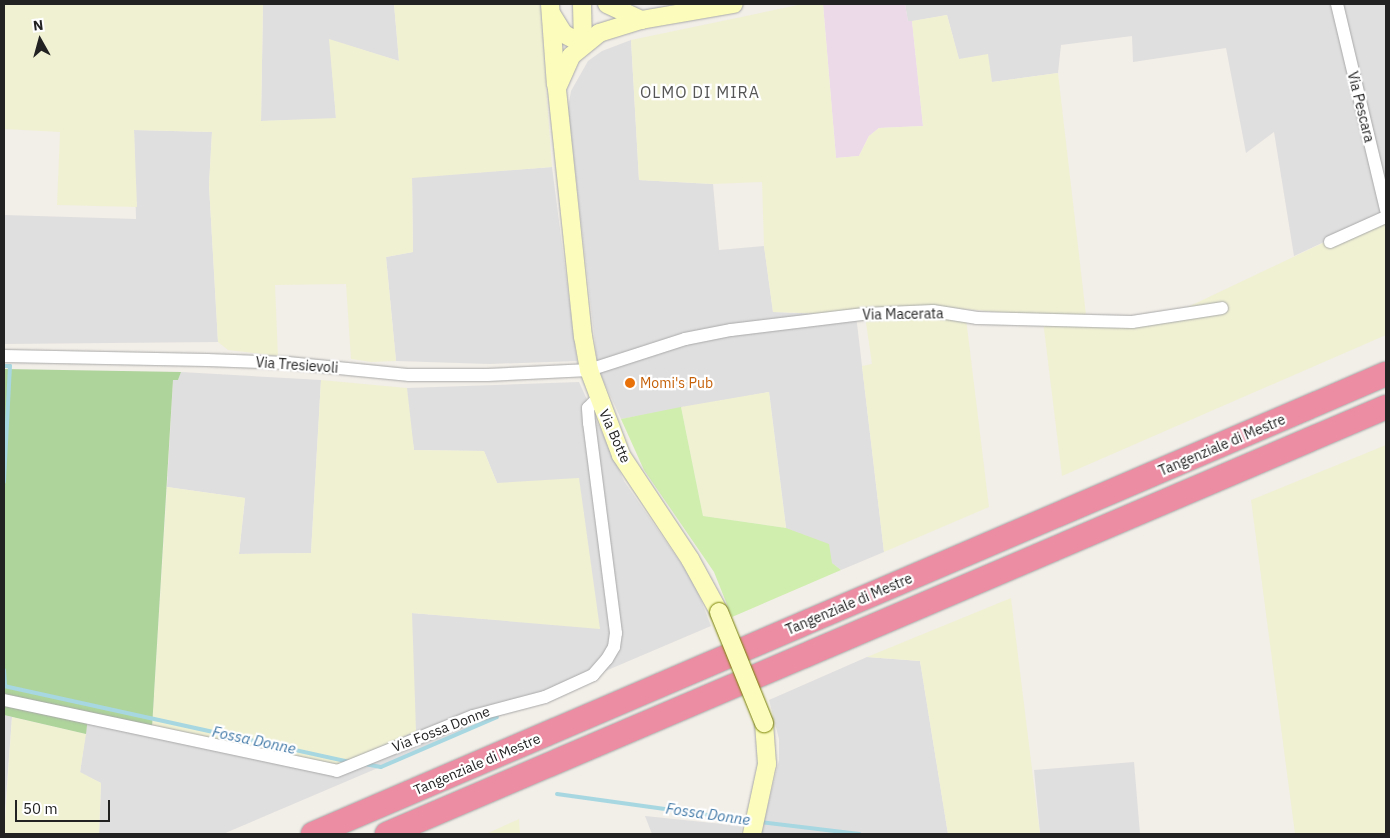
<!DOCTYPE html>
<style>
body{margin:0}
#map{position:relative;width:1390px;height:838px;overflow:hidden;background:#f2eee8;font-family:"IBM Plex Sans",sans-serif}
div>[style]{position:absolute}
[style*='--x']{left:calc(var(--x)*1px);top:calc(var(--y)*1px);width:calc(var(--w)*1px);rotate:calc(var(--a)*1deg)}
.residential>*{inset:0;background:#e0dfdf}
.industrial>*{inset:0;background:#ecdae9}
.farmland>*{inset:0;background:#f0f1d3}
.grass>*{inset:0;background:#d0eead}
.forest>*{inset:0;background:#aed39b}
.stream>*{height:4px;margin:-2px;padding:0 2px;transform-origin:2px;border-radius:2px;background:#a7d7e1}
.roads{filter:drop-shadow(0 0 1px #a9a9a9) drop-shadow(0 0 1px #a9a9a9)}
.street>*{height:12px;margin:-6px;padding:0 6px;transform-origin:6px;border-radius:6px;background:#fff}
.secondary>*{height:18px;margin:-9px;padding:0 9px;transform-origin:9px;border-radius:9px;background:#fcfdbc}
.highway>*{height:24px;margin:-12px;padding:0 12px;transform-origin:12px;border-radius:12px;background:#ec8da3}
.bridges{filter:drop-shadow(0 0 1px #798100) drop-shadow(0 0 1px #798100)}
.secondary-bridge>*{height:18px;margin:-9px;padding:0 9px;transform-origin:9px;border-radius:9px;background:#fcfdbc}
.dots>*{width:14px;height:14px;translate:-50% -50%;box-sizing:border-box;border:2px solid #fff;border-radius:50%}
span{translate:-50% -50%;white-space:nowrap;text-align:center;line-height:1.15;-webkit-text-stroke:4.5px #fff;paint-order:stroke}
.street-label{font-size:14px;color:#222}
.food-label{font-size:14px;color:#c56008}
.left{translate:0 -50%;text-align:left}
.water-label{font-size:15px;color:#4279a7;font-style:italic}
.quarter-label{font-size:16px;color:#555;letter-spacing:1px}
.frame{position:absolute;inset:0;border:5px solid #222;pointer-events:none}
.north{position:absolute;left:15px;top:15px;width:50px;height:50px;-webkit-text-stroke:4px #fff;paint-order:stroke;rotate:353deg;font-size:14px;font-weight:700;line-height:20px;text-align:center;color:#222}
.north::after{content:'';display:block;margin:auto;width:18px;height:22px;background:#222;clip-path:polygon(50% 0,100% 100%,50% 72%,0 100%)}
.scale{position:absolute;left:15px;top:800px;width:95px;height:22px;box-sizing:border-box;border:2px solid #222;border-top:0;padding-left:6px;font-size:15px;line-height:18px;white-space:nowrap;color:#222;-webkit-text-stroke:4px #fff;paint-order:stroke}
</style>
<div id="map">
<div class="residential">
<div style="clip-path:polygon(263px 4px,394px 4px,399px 61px,330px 40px,336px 119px,261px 121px)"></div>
<div style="clip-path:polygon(905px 4px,1386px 4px,1386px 213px,1294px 256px,1274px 132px,1246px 153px,1226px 48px,1133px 62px,1132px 36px,1061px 45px,1058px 73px,992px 82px,959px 60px,947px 15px,908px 22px)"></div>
<div style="clip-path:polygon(631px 40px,639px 180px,713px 184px,719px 250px,764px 246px,773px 312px,856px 315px,884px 552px,841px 570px,786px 528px,769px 392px,621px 419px,598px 369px,568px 108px,571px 91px,588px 61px,602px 51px)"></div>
<div style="clip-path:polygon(134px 130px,212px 132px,209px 185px,218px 342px,4px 344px,4px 215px,136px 219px)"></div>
<div style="clip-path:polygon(552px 167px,577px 361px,490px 364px,396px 361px,386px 257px,413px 252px,412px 177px)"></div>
<div style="clip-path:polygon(181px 372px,321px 380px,311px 553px,239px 554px,245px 498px,167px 487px,173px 380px,178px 380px)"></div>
<div style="clip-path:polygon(579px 382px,624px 481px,694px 582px,711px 626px,223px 834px,99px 834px,101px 783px,80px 773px,88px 716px,411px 613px,600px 628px,497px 483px,484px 451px,414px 450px,406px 394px,407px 388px)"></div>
<div style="clip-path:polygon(867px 657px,920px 661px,948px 834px,761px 834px,779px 760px,779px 739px,769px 700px)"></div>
<div style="clip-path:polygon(4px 715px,12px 717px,4px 823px)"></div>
<div style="clip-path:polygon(1134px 762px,1140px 834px,1040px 834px,1034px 770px)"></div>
<div style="clip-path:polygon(645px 816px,742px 826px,741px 834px,652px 834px)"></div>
</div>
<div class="industrial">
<div style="clip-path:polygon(823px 4px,905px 4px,908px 21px,912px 21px,923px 126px,879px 128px,869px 136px,859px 156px,836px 158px)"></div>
</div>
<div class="farmland">
<div style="clip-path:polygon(4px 4px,263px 4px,261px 121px,336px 118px,329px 39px,399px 61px,394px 4px,540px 4px,552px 167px,412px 178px,413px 252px,386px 257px,396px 361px,371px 362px,351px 359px,346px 284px,275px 285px,278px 356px,228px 350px,218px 342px,209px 185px,212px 132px,134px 130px,137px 207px,57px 205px,60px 132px,4px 129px)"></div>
<div style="clip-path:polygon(803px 4px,823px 4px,836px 158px,859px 156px,869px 136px,879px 128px,923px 126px,912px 21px,947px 15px,959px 59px,988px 54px,992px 82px,1058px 73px,1086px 315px,1018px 314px,945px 307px,856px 315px,773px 312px,764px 246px,762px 182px,713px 184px,639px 180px,631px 40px)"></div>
<div style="clip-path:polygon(1386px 213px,1386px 335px,1062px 476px,1043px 321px,1171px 315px)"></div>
<div style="clip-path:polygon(920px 315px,966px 318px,989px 507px,884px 552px,862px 366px,872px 364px,865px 316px)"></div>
<div style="clip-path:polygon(321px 380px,407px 388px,414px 450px,484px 451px,497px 483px,579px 478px,600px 629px,412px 613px,416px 731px,332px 768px,152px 727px,167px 487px,245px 498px,239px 554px,311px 553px)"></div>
<div style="clip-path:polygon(769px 392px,786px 528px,703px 516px,681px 407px)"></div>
<div style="clip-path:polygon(1386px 445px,1386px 834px,1295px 834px,1251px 500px)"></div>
<div style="clip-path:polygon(1011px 598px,1040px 834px,948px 834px,920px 661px,867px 657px)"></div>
<div style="clip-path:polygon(12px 717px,86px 734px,80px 772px,101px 783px,99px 834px,4px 834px)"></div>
<div style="clip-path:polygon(519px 819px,520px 834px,486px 834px)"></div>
</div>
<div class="grass">
<div style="clip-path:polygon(681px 407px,703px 516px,786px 528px,829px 544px,832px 563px,841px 570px,732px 617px,714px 572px,644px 470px,621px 419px)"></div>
</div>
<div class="forest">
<div style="clip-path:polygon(4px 369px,181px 372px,178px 380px,173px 380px,152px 727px,88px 717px,86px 734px,4px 715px)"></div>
</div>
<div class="stream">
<div style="--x:4;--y:366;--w:6;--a:0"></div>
<div style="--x:10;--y:366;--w:116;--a:93"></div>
<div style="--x:4;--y:670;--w:16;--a:86"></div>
<div style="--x:4;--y:686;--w:355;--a:12.4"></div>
<div style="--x:365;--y:764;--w:16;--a:11"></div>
<div style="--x:381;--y:767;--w:126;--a:-23.3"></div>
<div style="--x:557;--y:794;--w:196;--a:7.9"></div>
<div style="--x:760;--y:822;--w:100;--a:6.9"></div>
</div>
<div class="roads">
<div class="street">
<div style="--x:1337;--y:4;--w:212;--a:76.6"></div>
<div style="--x:1330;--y:242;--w:61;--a:-24.1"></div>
<div style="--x:4;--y:356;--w:203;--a:1.1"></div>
<div style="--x:207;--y:360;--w:81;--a:2.1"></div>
<div style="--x:288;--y:363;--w:122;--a:5.7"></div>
<div style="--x:409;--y:375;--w:78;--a:0"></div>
<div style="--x:487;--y:375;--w:102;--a:-2.8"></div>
<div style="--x:589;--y:370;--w:101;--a:-17.9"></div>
<div style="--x:685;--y:339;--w:47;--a:-11.1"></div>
<div style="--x:731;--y:330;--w:134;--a:-6.9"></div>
<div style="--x:864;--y:314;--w:69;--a:-2.5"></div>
<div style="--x:933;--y:311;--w:45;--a:9"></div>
<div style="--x:977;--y:318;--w:155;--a:1.5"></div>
<div style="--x:1132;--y:322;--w:91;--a:-8.8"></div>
<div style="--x:4;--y:700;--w:340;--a:12"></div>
<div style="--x:337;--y:771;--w:147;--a:-22"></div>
<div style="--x:473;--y:716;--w:74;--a:-14.8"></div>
<div style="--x:545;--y:697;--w:53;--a:-24.6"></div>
<div style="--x:593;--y:675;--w:21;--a:-49"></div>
<div style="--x:607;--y:659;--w:14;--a:-60"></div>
<div style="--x:614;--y:647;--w:14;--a:-82"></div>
<div style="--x:616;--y:633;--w:212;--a:-97.3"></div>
<div style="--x:589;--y:423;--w:15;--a:-94"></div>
<div style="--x:588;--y:408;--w:14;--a:-45"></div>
</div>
<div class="secondary">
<div style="--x:550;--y:4;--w:81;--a:85.8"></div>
<div style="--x:582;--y:4;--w:40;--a:88.6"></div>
<div style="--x:607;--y:4;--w:38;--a:25"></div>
<div style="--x:552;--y:15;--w:22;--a:58"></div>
<div style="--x:564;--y:34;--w:21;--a:28"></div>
<div style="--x:719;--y:612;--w:60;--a:-118.7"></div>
<div style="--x:690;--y:559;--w:125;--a:-123.6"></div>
<div style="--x:621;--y:455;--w:91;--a:-110.6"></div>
<div style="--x:589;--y:370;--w:34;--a:-100"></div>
<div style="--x:583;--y:337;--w:250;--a:-96"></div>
<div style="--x:557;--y:88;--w:35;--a:-66"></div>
<div style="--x:571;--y:56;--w:36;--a:-39"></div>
<div style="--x:599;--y:33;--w:44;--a:-17.2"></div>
<div style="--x:641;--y:20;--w:94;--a:-9.8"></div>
<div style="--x:752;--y:834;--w:72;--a:-77.9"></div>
<div style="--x:767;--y:764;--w:41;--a:-94.2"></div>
</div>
<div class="highway">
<div style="--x:313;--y:834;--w:1167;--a:-23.21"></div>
<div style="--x:387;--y:834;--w:1086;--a:-23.14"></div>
</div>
</div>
<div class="bridges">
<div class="secondary-bridge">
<div style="--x:719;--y:612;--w:120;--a:67.9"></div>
</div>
</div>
<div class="dots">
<div style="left:630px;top:383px;background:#e8710a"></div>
</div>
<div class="street-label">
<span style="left:1361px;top:107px;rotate:76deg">Via Pescara</span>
<span style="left:903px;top:314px;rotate:-1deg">Via Macerata</span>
<span style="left:297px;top:365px;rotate:4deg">Via Tresievoli</span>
<span style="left:615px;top:436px;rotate:66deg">Via Botte</span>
<span style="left:1222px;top:445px;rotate:-23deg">Tangenziale di Mestre</span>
<span style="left:849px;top:604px;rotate:-23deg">Tangenziale di Mestre</span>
<span style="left:441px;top:729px;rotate:-21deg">Via Fossa Donne</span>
<span style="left:477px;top:764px;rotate:-23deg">Tangenziale di Mestre</span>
</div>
<div class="food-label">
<span class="left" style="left:640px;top:383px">Momi's Pub</span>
</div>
<div class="water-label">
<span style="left:254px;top:740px;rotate:12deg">Fossa Donne</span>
<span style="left:708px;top:814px;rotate:8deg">Fossa Donne</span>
</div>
<div class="quarter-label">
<span style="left:700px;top:92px">OLMO DI MIRA</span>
</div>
<div class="frame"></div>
<div class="north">N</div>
<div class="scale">50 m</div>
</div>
